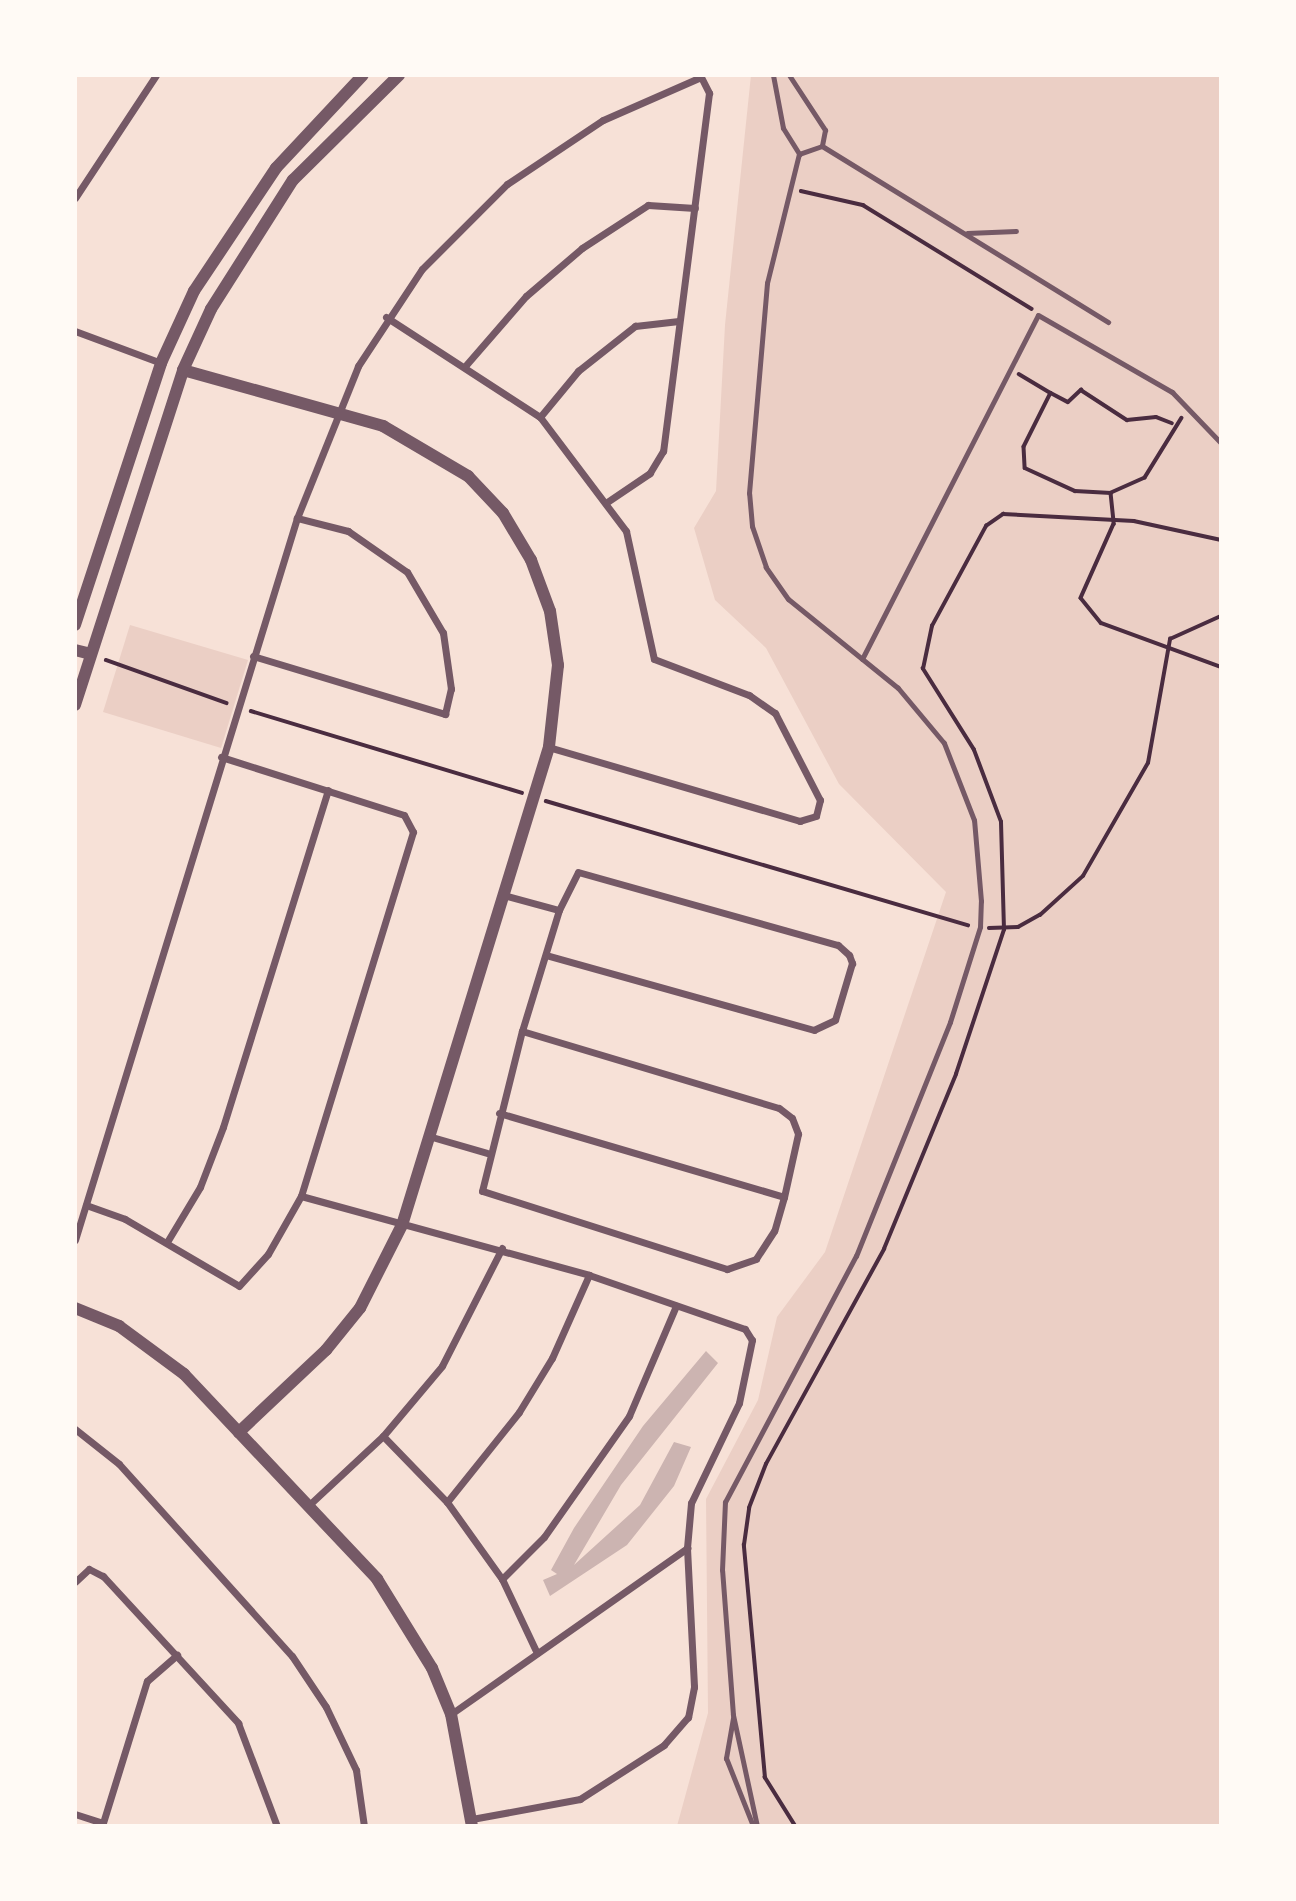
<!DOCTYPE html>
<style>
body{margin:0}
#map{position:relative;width:1296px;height:1901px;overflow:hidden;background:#f7e1d7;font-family:"Noto Sans",sans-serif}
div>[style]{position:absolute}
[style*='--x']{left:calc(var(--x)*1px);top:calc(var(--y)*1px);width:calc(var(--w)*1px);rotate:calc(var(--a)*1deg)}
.green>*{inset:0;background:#ebcfc5}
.building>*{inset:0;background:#ccb4b1}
.path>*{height:3.5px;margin:-1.75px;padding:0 1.75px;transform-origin:1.75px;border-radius:1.75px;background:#4a2c40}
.service>*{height:5px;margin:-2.5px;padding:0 2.5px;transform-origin:2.5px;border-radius:2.5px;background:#755966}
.minor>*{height:7px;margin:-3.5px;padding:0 3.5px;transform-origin:3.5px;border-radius:3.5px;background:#755966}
.tertiary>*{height:12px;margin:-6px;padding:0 6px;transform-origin:6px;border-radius:6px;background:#755966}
span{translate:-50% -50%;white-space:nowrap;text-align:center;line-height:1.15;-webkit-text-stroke:7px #fffaf5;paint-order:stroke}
.frame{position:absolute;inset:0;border:77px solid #fffaf5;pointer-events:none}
</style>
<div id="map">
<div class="green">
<div style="clip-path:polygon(751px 75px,1221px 75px,1221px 1826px,677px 1826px,708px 1713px,706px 1499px,758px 1400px,777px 1317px,825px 1252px,946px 892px,839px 784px,766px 648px,715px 600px,694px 528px,716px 491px,725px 325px)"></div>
<div style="clip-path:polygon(130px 625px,248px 660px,221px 748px,103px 712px)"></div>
</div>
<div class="building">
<div style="clip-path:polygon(706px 1351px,718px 1363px,621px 1485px,574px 1565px,640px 1505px,674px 1442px,691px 1447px,674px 1486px,627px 1545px,550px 1596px,543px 1580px,557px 1574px,551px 1570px,574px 1528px,643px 1426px)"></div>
</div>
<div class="path">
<div style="--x:801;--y:191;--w:64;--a:12.7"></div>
<div style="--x:863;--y:205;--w:198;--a:31.6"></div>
<div style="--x:1019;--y:374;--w:37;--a:31"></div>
<div style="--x:1051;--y:393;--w:60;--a:116.6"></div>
<div style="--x:1024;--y:447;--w:21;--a:87"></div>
<div style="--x:1025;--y:468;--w:55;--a:24.7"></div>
<div style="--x:1075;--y:491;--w:36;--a:3"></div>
<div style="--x:1051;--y:393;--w:19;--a:28"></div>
<div style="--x:1068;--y:402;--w:18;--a:-43"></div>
<div style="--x:1081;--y:390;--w:55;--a:33.1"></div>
<div style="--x:1127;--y:420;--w:29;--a:-6"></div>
<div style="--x:1156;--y:417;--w:17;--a:21"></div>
<div style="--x:1182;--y:418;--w:70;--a:121.7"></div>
<div style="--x:1145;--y:478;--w:37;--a:156"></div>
<div style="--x:1111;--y:493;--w:31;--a:84"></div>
<div style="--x:1114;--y:524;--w:81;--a:114"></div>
<div style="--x:1081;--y:598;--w:32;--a:51"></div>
<div style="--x:1101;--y:623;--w:128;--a:20.1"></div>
<div style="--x:106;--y:660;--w:128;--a:19.6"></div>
<div style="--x:251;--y:711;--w:283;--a:16.8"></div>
<div style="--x:546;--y:801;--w:440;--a:16.4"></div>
<div style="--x:989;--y:928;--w:29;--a:-2"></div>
<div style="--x:1018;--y:927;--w:25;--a:-29"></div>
<div style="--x:1040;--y:915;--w:58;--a:-42.2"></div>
<div style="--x:1083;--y:876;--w:130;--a:-60.1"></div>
<div style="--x:1148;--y:763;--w:126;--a:-79.9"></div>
<div style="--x:1170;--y:639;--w:56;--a:-24.3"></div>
<div style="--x:635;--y:1826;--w:64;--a:0"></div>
<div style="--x:795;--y:1826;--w:57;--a:-122"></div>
<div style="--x:765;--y:1778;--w:234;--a:-95.2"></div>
<div style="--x:744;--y:1545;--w:37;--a:-82"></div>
<div style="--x:749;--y:1508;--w:47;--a:-68.9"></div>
<div style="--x:766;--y:1464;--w:245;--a:-61.2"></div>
<div style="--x:884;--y:1249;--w:189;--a:-67.6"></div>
<div style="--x:956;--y:1074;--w:152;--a:-71.6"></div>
<div style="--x:1004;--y:930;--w:108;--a:-91.6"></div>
<div style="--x:1001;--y:822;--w:77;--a:-110.6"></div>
<div style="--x:974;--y:750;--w:96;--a:-122.2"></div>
<div style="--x:923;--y:669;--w:44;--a:-78.2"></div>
<div style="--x:932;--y:626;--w:114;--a:-61.6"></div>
<div style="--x:986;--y:526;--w:21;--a:-35"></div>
<div style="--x:1003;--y:514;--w:131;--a:3.1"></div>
<div style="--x:1134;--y:521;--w:89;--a:12.3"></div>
</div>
<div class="service">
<div style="--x:773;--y:75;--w:54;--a:79.3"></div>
<div style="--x:783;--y:128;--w:31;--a:58"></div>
<div style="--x:789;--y:75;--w:66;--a:56.8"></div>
<div style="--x:825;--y:130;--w:16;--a:101"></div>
<div style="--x:822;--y:146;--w:24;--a:161"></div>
<div style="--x:822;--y:146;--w:336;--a:31.6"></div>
<div style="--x:967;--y:233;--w:49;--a:-2.3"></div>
<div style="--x:862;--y:659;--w:386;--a:-62.9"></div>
<div style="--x:1038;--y:315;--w:155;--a:29.9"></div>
<div style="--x:1172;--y:392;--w:71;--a:46.1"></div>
<div style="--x:733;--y:1718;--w:41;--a:99.9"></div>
<div style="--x:726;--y:1758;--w:73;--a:68.3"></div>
<div style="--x:757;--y:1826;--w:114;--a:-102.2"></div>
<div style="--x:733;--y:1715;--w:145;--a:-94.3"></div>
<div style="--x:722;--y:1570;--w:68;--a:-87.5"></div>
<div style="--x:725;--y:1502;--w:279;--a:-62"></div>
<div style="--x:856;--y:1256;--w:252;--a:-68.1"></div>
<div style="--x:950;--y:1022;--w:100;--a:-72.5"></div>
<div style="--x:980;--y:927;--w:26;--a:-88"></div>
<div style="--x:981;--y:901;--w:81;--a:-94.9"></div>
<div style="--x:974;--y:820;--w:83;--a:-111.3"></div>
<div style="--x:944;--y:743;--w:72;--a:-129.9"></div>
<div style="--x:898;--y:688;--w:141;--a:-141"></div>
<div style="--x:788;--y:599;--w:39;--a:-125"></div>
<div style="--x:766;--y:567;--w:43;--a:-108.9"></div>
<div style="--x:752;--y:526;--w:33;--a:-95"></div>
<div style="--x:749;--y:493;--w:211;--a:-85.1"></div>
<div style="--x:767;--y:283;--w:133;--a:-76.1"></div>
</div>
<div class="minor">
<div style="--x:75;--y:198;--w:147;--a:-56.6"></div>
<div style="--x:386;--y:317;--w:184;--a:33"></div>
<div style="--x:540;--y:417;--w:143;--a:53"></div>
<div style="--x:626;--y:531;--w:131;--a:77.7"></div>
<div style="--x:654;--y:659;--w:102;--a:20.8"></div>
<div style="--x:749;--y:695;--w:32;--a:35"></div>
<div style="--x:775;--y:713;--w:98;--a:62.7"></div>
<div style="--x:820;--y:800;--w:16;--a:104"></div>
<div style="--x:816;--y:816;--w:17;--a:163"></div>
<div style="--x:800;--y:821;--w:262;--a:-163.6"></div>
<div style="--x:75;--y:331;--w:92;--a:20.4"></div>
<div style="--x:466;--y:365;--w:91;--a:-49"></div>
<div style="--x:526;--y:296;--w:74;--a:-40.6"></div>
<div style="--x:582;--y:248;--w:79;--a:-33.1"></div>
<div style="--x:648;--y:205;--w:47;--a:3.7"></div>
<div style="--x:540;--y:417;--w:60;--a:-50.4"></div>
<div style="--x:578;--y:371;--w:73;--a:-38.3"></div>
<div style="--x:635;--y:326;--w:44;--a:-6.5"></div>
<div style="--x:253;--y:656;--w:201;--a:16.8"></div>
<div style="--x:445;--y:714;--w:26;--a:-77"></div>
<div style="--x:451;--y:689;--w:57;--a:-98.1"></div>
<div style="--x:443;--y:633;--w:71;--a:-120.5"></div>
<div style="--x:407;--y:572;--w:72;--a:-145.2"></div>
<div style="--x:348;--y:531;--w:53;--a:-165.7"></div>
<div style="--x:503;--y:895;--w:58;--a:15"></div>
<div style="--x:522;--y:1031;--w:268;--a:16.7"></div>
<div style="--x:779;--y:1108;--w:16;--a:38"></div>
<div style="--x:792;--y:1118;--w:17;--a:69"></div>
<div style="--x:798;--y:1134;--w:65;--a:102.5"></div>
<div style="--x:784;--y:1197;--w:35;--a:106"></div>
<div style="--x:774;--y:1231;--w:33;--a:123"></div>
<div style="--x:756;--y:1259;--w:31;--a:161"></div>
<div style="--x:727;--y:1269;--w:257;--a:-162.3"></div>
<div style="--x:482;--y:1191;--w:165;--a:-76"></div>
<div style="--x:522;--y:1031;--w:127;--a:-73"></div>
<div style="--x:559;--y:910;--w:42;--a:-63.4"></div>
<div style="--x:578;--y:872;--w:270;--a:15.7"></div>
<div style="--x:838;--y:945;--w:15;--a:42"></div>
<div style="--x:849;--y:955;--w:9;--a:69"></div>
<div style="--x:852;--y:963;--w:59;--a:106.6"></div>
<div style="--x:835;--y:1020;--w:23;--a:155"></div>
<div style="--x:814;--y:1030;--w:278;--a:-164.4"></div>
<div style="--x:499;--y:1113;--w:297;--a:16.4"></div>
<div style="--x:432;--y:1137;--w:57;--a:16.2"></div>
<div style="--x:301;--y:1196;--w:299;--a:15.3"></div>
<div style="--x:589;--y:1275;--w:165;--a:19.1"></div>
<div style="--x:745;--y:1329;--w:13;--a:58"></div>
<div style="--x:752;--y:1340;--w:64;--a:101.7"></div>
<div style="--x:739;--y:1403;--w:111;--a:115.6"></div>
<div style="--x:691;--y:1503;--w:45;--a:95.1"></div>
<div style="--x:687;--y:1548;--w:139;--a:87.1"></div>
<div style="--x:694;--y:1687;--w:31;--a:101"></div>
<div style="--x:688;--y:1717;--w:37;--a:131"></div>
<div style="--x:664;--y:1745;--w:100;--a:147.3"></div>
<div style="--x:580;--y:1799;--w:110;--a:169.5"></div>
<div style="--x:86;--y:1205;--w:41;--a:19.7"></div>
<div style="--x:125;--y:1219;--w:132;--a:30.4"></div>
<div style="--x:239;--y:1286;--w:43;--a:-47.8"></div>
<div style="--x:268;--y:1254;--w:67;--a:-60.4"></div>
<div style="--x:301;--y:1196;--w:381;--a:-72.9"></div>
<div style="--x:413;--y:832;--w:19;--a:-118"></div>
<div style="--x:404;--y:815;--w:192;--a:-162.4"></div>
<div style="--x:75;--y:1240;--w:755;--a:-72.91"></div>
<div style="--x:297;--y:518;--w:164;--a:-68.1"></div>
<div style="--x:358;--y:366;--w:116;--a:-56.6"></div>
<div style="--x:422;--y:269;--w:120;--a:-45"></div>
<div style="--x:507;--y:184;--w:115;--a:-33.7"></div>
<div style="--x:603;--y:120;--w:107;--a:-23.7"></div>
<div style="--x:701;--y:77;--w:18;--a:63"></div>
<div style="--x:709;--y:93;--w:361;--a:97.3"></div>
<div style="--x:663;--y:451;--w:26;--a:121"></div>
<div style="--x:650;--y:473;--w:52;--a:146"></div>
<div style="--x:167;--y:1242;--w:64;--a:-59"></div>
<div style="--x:200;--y:1187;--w:64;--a:-69"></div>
<div style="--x:223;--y:1127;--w:353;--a:-72.7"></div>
<div style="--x:502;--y:1248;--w:132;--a:117"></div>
<div style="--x:442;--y:1366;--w:92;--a:130.1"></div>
<div style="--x:383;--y:1436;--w:92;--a:45.9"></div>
<div style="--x:447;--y:1502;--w:95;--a:54.5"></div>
<div style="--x:502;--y:1579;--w:82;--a:64.7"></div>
<div style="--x:75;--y:1429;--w:56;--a:38.5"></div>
<div style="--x:119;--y:1464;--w:258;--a:48"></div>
<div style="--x:292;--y:1656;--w:61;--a:56.3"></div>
<div style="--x:326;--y:1707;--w:70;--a:64.5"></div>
<div style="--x:356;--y:1770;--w:57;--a:81.9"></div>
<div style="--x:447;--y:1502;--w:115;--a:-51.3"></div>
<div style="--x:519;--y:1412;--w:63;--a:-58.6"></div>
<div style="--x:552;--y:1358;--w:91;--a:-66"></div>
<div style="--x:309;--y:1505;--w:101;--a:-43"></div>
<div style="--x:502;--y:1579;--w:59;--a:-45"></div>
<div style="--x:544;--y:1537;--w:148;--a:-54.9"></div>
<div style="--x:629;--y:1416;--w:120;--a:-66.9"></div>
<div style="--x:75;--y:1582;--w:19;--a:-43"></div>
<div style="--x:89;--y:1569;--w:16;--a:27"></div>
<div style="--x:103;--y:1576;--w:200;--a:47.4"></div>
<div style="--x:238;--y:1723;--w:110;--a:69.3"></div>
<div style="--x:451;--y:1714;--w:289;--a:-35.1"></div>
<div style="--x:75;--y:1814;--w:28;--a:18"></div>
<div style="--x:102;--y:1826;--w:152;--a:-72.8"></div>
<div style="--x:147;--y:1681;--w:40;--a:-41"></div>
</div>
<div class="tertiary">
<div style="--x:183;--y:370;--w:208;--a:15.6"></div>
<div style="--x:383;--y:426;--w:99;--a:30.5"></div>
<div style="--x:468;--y:476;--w:51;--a:46.6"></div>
<div style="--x:503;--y:513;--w:55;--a:59.2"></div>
<div style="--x:531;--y:560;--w:54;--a:69.6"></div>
<div style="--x:550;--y:611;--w:55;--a:81.6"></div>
<div style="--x:558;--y:665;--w:82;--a:96.3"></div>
<div style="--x:549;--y:747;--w:500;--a:107.09"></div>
<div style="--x:402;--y:1225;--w:93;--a:116.8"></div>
<div style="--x:360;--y:1308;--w:54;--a:129"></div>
<div style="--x:326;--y:1350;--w:120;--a:136.7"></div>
<div style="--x:75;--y:625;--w:276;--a:-71.8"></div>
<div style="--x:161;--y:363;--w:79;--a:-65.4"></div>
<div style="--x:194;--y:291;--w:148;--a:-56.3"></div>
<div style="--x:276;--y:168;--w:127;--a:-46.9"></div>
<div style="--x:75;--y:650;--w:16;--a:14"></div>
<div style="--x:75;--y:705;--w:352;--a:-72.1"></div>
<div style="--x:183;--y:370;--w:67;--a:-65.3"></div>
<div style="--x:211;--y:309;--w:153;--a:-57.6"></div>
<div style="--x:293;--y:180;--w:149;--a:-44.7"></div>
<div style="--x:75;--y:1308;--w:48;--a:22.2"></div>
<div style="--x:119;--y:1326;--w:81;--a:36.4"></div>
<div style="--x:184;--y:1374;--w:282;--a:46.7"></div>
<div style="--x:377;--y:1579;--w:105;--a:58.3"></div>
<div style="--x:432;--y:1668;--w:50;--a:67.6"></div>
<div style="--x:451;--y:1714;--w:114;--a:79.4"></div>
</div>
<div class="frame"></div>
</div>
